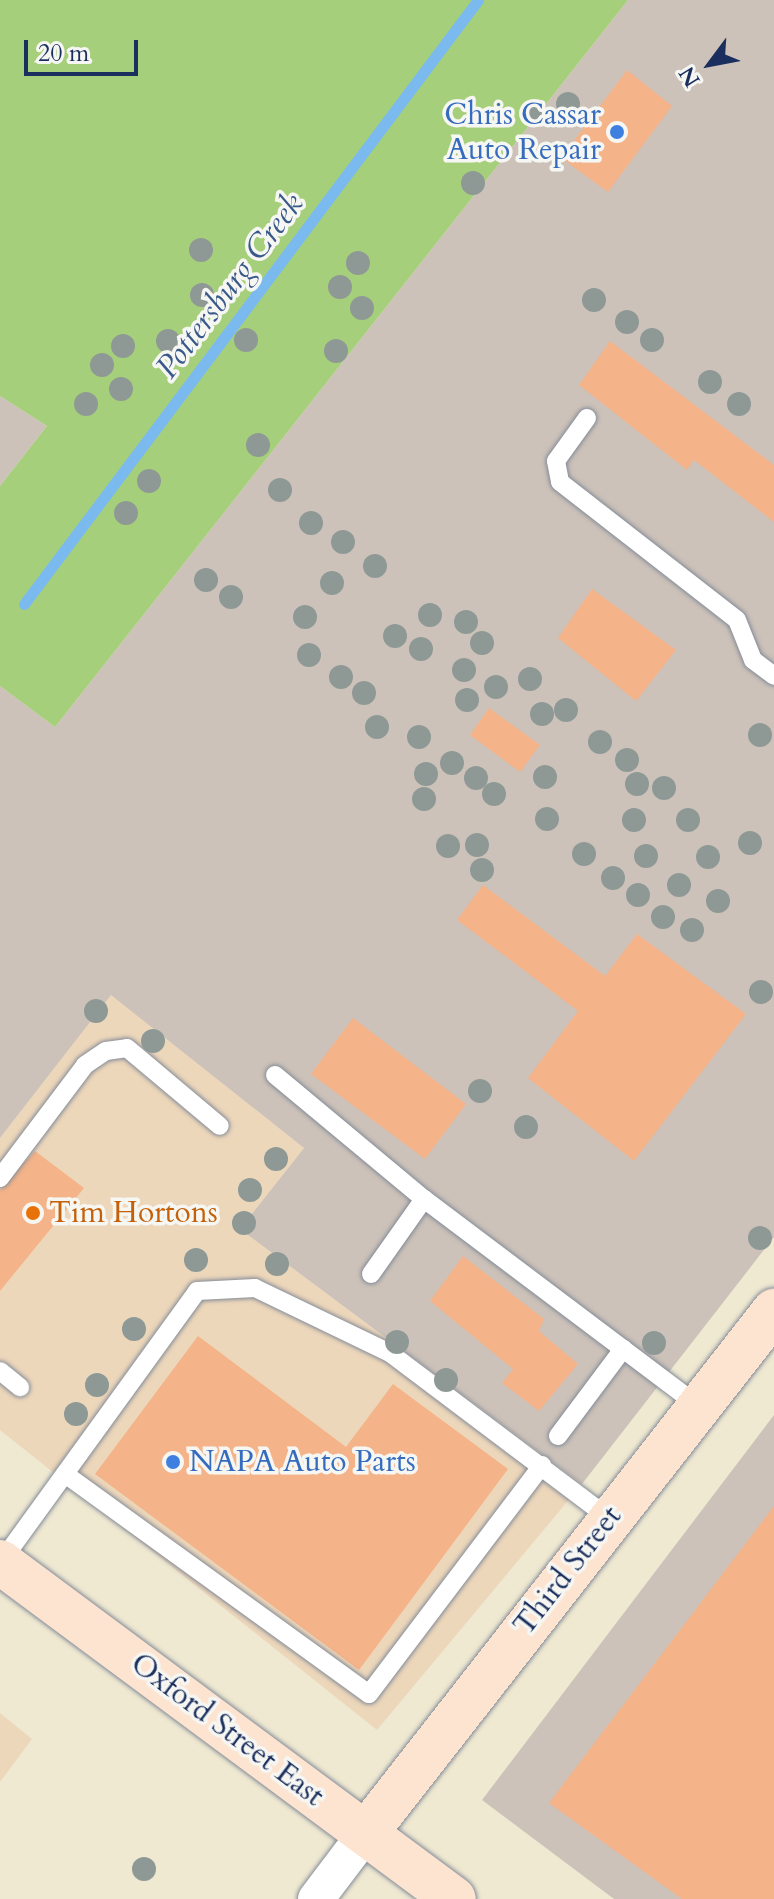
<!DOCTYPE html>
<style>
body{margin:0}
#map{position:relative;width:774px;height:1899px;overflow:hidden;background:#efe9d2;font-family:Cardo,serif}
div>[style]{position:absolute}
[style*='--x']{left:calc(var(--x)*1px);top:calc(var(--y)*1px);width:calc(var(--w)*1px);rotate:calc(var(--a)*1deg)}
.built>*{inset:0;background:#edd7bb}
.industrial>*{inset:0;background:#ccc2b9}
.green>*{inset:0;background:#a6cf7b}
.stream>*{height:11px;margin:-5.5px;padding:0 5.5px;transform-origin:5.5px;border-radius:5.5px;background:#7abaef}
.building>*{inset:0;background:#f4b389}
.roads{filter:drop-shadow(0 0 2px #858c98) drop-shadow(0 0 2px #858c98)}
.lane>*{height:18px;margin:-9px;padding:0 9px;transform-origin:9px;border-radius:9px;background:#fff}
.street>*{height:36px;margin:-18px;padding:0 18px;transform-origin:18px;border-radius:18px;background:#fff}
.secondary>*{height:44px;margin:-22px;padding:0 22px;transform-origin:22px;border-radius:22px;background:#fde4d1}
.trees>*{width:24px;height:24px;margin:-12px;border-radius:50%;background:#8e9996}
.dots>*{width:22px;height:22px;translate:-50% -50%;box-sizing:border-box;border:4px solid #f6f6f2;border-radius:50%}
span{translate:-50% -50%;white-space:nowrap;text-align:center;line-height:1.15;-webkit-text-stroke:7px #f6f6f2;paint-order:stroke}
.shop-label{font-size:30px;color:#366cbe}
.right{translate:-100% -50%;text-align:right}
.left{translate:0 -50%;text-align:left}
.food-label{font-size:30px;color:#c56008}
.street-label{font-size:30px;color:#1b2f5e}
.water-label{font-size:32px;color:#38598a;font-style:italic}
.north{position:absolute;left:670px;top:24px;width:80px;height:80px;-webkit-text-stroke:6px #f6f6f2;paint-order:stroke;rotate:238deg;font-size:22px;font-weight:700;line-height:32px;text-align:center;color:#1b2f5e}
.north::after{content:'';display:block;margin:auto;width:28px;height:36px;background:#1b2f5e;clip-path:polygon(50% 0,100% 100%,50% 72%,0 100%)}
.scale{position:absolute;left:24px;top:40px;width:114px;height:36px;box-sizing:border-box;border:4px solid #1b2f5e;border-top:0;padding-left:10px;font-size:24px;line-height:28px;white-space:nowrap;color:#1b2f5e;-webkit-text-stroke:6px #f6f6f2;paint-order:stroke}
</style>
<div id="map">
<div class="built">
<div style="clip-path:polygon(111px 994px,304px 1148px,240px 1229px,582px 1484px,377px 1730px,0 1430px,0 1138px)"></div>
<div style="clip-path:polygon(0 1713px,32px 1739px,0 1782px)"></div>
</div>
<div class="industrial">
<div style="clip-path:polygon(628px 0,774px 0,774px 1237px,582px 1484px,240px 1229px,304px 1148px,111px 995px,0 1138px,0 686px,55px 727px)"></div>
<div style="clip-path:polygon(0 396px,47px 426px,0 486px)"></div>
<div style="clip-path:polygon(774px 1415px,774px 1899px,614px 1899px,482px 1800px)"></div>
</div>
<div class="green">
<div style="clip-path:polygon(0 0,628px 0,55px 727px,0 686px,0 486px,47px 426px,0 396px)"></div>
</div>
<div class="stream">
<div style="--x:24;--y:604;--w:756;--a:-53.07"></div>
</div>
<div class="building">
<div style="clip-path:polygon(627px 70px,672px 106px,608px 192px,561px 158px)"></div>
<div style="clip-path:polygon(610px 341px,774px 465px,774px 522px,694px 460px,687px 470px,579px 385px)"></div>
<div style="clip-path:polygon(592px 589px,676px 650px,636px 701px,558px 638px)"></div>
<div style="clip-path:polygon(489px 708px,540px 745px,520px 772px,470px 735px)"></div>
<div style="clip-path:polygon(483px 885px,605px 976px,637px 934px,746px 1014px,634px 1161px,528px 1078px,578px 1011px,457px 920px)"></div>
<div style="clip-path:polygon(353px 1018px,466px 1104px,425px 1159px,311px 1074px)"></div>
<div style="clip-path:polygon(35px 1151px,84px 1188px,0 1291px,0 1190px)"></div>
<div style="clip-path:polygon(463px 1256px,544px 1319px,539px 1331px,578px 1364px,539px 1411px,502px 1383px,513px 1369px,430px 1301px)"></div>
<div style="clip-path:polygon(198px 1336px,346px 1447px,393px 1384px,508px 1469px,359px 1670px,95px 1474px)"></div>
<div style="clip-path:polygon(774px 1506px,774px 1899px,682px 1899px,549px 1803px)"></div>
</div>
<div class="roads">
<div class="lane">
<div style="--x:587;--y:418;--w:53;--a:125.8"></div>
<div style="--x:556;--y:461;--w:21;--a:79"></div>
<div style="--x:560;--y:482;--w:224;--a:37.9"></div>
<div style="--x:737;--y:620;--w:43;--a:68.2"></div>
<div style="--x:753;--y:660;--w:26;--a:37"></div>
<div style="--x:275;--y:1075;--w:194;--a:39.8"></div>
<div style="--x:0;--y:1178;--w:141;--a:-53"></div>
<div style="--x:85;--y:1065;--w:25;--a:-34"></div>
<div style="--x:106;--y:1051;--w:21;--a:-8"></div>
<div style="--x:127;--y:1048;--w:121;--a:40"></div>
<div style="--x:371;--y:1274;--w:92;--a:-54.8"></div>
<div style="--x:424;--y:1199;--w:344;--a:37"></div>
<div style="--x:0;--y:1371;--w:26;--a:39"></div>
<div style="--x:558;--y:1436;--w:109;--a:-53.2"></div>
<div style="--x:65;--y:1474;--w:375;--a:35.9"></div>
<div style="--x:369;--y:1694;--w:287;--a:-52.9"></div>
<div style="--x:1;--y:1562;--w:334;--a:-54.1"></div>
<div style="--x:197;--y:1291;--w:58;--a:-3"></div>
<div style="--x:255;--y:1288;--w:150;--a:25.7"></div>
<div style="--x:390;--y:1353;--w:276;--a:37"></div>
</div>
<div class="street">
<div style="--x:316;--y:1899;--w:83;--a:-52.9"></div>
</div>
<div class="secondary">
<div style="--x:0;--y:1562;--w:565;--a:36.59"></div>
<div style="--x:366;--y:1833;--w:663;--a:-51.99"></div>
</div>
</div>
<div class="trees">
<div style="left:568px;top:104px"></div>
<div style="left:534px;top:114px"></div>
<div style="left:473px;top:183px"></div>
<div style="left:201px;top:250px"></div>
<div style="left:358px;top:263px"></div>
<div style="left:340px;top:287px"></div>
<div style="left:202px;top:295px"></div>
<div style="left:594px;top:300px"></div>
<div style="left:362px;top:308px"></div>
<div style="left:627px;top:322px"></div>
<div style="left:246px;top:340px"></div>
<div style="left:652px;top:340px"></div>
<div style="left:168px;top:341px"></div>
<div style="left:123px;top:346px"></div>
<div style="left:336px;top:351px"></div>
<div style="left:102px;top:365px"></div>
<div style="left:710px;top:382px"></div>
<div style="left:121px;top:389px"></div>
<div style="left:86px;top:404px"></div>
<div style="left:739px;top:404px"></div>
<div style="left:258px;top:445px"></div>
<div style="left:149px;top:481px"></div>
<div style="left:280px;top:490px"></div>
<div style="left:126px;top:513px"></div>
<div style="left:311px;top:523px"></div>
<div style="left:343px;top:542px"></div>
<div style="left:375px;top:566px"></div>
<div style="left:206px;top:580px"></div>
<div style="left:332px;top:583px"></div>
<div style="left:231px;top:597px"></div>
<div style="left:430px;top:615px"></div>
<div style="left:305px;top:617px"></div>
<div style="left:466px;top:622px"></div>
<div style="left:395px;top:636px"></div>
<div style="left:482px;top:643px"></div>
<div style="left:421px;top:649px"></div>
<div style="left:309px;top:655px"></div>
<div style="left:464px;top:670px"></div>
<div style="left:341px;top:677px"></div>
<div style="left:530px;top:679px"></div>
<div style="left:496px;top:687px"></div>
<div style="left:364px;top:693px"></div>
<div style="left:467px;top:700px"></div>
<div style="left:566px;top:710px"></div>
<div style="left:542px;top:714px"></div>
<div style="left:377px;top:727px"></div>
<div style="left:760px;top:735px"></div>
<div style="left:419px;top:737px"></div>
<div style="left:600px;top:742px"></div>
<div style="left:627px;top:760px"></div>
<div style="left:452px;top:763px"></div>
<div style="left:426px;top:774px"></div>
<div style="left:545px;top:777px"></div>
<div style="left:476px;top:778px"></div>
<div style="left:637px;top:784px"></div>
<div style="left:664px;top:788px"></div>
<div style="left:494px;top:794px"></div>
<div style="left:424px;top:799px"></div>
<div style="left:547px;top:819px"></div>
<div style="left:634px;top:820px"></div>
<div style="left:688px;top:820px"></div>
<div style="left:750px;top:843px"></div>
<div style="left:477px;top:845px"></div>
<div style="left:448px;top:846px"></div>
<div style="left:584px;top:854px"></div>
<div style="left:646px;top:856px"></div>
<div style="left:708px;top:857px"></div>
<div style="left:482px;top:870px"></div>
<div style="left:613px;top:878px"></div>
<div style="left:679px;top:885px"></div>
<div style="left:638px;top:895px"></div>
<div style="left:718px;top:901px"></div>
<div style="left:663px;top:917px"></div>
<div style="left:692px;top:930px"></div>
<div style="left:761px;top:992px"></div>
<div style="left:96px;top:1011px"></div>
<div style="left:153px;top:1041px"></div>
<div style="left:480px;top:1091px"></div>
<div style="left:526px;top:1127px"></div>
<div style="left:276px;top:1159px"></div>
<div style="left:250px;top:1190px"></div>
<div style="left:244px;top:1223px"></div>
<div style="left:760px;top:1238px"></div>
<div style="left:196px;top:1260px"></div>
<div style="left:277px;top:1264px"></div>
<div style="left:134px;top:1329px"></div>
<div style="left:397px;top:1342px"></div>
<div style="left:654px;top:1343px"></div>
<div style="left:446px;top:1380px"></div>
<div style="left:97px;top:1385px"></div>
<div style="left:76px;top:1414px"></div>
<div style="left:144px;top:1869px"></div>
</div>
<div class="dots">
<div style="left:617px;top:132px;background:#3f7fe0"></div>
<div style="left:33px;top:1213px;background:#e8710a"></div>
<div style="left:173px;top:1462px;background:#3f7fe0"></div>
</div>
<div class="shop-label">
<span class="right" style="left:601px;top:132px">Chris Cassar<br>Auto Repair</span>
<span class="left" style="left:189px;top:1462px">NAPA Auto Parts</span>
</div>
<div class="food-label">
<span class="left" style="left:49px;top:1213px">Tim Hortons</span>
</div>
<div class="street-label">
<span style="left:568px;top:1571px;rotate:-52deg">Third Street</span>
<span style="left:227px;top:1730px;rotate:37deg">Oxford Street East</span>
</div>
<div class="water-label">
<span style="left:230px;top:286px;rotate:-53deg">Pottersburg Creek</span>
</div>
<div class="north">N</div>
<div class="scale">20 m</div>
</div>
